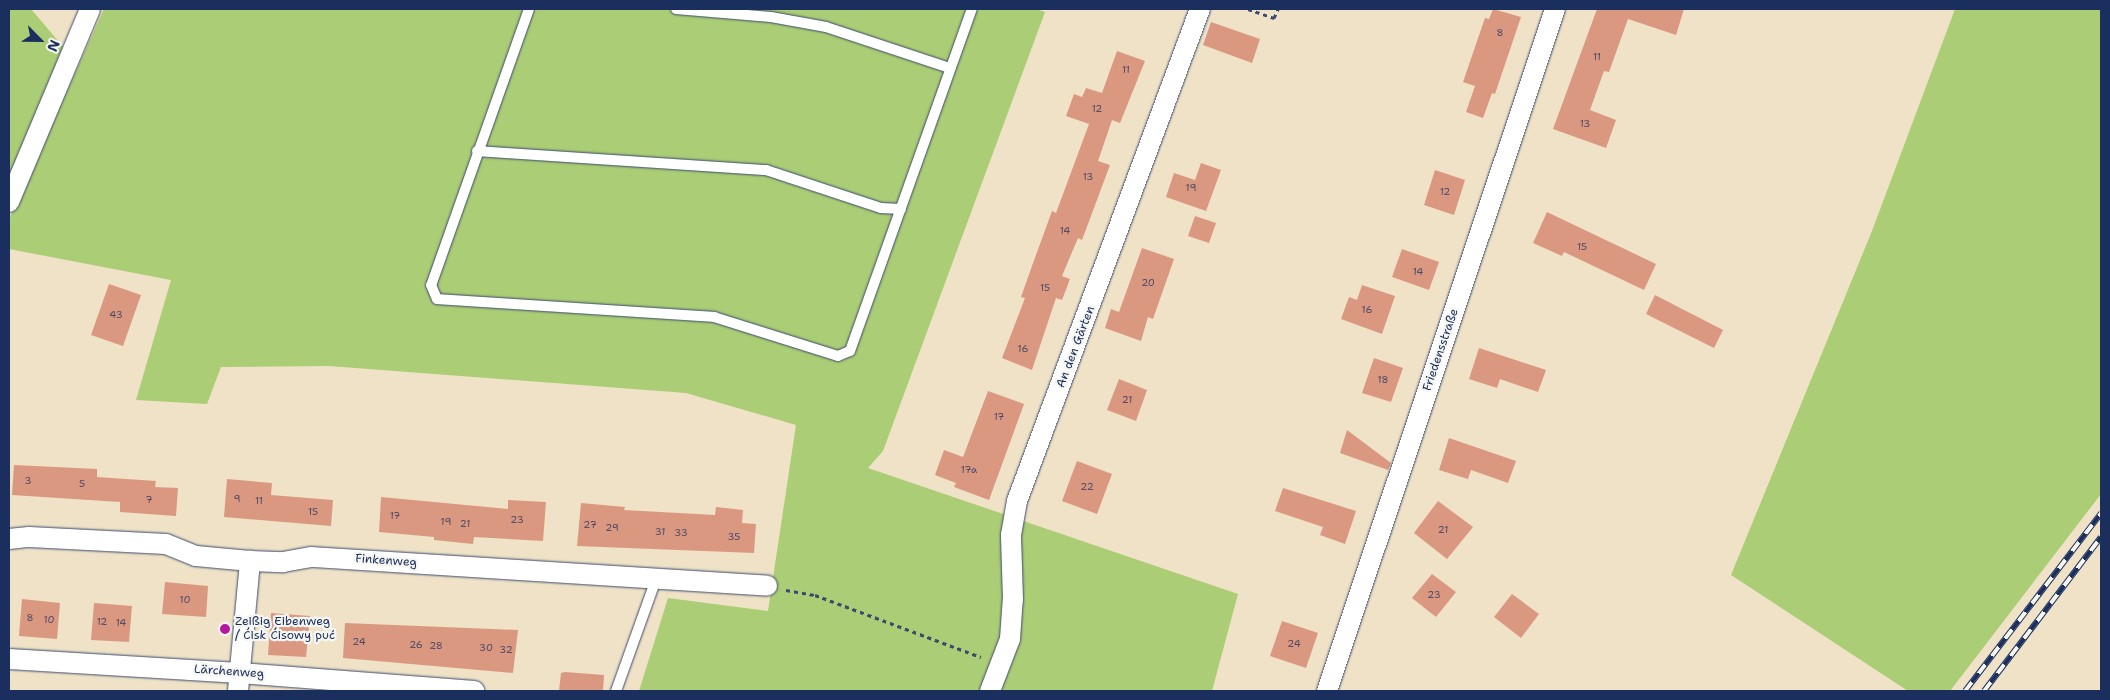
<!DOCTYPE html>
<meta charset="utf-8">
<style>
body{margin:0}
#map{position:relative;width:2110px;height:700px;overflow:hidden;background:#efe2c7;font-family:"Shantell Sans",sans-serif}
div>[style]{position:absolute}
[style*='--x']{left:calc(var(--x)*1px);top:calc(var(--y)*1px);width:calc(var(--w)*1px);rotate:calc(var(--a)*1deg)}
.green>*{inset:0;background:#abcd75}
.building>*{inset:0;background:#db9880}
.path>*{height:3px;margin-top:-1.5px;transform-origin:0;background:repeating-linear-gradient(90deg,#3b4a6e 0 4px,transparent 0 8px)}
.roads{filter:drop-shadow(0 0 1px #3b4a6e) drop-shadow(0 0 1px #3b4a6e)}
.lane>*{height:10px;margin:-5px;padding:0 5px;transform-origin:5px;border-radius:5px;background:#fff}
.street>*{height:20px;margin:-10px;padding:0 10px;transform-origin:10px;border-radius:10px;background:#fff}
.rail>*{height:5.5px;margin-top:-2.75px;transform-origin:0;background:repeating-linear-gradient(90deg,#f6f6f2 0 11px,#1b2f5e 0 22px);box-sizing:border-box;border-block:1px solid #1b2f5e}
.dots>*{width:14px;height:14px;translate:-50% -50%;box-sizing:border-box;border:2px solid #f6f6f2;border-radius:50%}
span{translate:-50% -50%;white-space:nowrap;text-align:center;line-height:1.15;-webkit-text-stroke:4.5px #f6f6f2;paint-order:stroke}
.number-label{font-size:10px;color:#4b4966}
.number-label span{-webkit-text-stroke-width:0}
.street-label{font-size:12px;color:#1b2f5e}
.poi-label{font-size:12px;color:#1b2f5e}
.left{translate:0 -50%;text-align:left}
.frame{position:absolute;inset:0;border:10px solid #1b2f5e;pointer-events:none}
.north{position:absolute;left:15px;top:15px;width:50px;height:50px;-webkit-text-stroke:4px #f6f6f2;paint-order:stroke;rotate:113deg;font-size:14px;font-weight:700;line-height:20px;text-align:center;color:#1b2f5e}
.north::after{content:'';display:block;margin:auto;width:18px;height:22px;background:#1b2f5e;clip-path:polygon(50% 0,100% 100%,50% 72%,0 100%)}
</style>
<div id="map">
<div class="green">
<div style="clip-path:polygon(9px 9px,31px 9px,65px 49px,9px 186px)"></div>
<div style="clip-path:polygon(104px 9px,1036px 9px,1045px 12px,883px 451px,868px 468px,1238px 594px,1212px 691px,639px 691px,668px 598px,768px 611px,796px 425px,686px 393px,329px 366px,221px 367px,207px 404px,136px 400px,171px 280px,9px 249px,9px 219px)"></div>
<div style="clip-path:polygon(1955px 9px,2101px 9px,2101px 494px,1950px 691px,1908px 691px,1731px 575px,1872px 231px)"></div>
</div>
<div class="building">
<div style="clip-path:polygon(1493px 9px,1521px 17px,1495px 94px,1492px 93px,1483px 118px,1466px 112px,1475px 86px,1463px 82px,1485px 18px,1489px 19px)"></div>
<div style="clip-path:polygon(1597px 9px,1684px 9px,1676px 35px,1628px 19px,1609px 72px,1604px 71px,1590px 110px,1616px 120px,1606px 148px,1553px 129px)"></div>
<div style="clip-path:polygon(1211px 22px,1260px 39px,1252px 63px,1203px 45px)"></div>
<div style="clip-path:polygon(1117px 51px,1145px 61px,1120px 123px,1112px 120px,1098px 161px,1110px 165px,1082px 240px,1078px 238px,1062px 276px,1070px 279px,1062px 300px,1056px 298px,1032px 370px,1002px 358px,1025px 298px,1021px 297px,1032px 266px,1052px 211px,1056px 213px,1089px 124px,1066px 116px,1074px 94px,1082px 97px,1086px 88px,1102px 93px)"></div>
<div style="clip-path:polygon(1201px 163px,1221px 170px,1206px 211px,1166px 197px,1174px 173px,1195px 180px)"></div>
<div style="clip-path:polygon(1435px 170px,1465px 180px,1454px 215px,1424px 205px)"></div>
<div style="clip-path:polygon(1547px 212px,1656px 264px,1644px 290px,1564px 252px,1562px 256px,1533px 243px)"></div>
<div style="clip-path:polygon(1195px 216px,1216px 223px,1209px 243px,1188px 236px)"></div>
<div style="clip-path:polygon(1142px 248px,1174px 259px,1153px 319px,1148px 317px,1141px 341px,1105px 328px,1111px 309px,1119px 312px)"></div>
<div style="clip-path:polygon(1402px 249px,1439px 262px,1429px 290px,1392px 277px)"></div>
<div style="clip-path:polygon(109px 284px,141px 295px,123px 346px,91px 335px)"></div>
<div style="clip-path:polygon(1362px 285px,1395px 296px,1382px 334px,1341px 319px,1349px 297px,1357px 300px)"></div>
<div style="clip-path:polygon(1655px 295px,1723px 330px,1714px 348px,1646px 314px)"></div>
<div style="clip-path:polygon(1479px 348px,1546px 370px,1538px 392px,1500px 379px,1497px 388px,1469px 379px)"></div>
<div style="clip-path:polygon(1374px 358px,1403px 368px,1391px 402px,1362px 393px)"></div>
<div style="clip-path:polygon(1119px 379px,1147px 390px,1136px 421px,1107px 410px)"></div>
<div style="clip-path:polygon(988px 391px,1024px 404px,989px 500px,954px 487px,956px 483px,935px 475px,944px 450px,963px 457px)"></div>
<div style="clip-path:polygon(1347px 430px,1391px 463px,1388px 470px,1340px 453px)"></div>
<div style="clip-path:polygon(1449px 438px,1516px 461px,1508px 483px,1471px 470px,1468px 479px,1439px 470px)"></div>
<div style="clip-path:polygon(1077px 461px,1112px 474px,1097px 514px,1062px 501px)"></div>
<div style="clip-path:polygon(14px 465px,97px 469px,97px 477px,156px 481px,155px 487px,178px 488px,176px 516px,120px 512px,120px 502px,12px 495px)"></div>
<div style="clip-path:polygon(227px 479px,272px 483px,271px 495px,333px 500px,331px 526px,224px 517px)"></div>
<div style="clip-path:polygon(1283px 488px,1356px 511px,1345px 544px,1320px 535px,1323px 527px,1275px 511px)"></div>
<div style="clip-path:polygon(381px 497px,508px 509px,508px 500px,546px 502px,543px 541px,474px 537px,473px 544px,434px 540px,434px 537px,379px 532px)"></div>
<div style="clip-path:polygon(1438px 501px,1473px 527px,1447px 559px,1414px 533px)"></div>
<div style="clip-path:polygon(581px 503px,625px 507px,624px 510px,715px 515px,716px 507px,743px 510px,742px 523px,756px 524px,754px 553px,577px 546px)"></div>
<div style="clip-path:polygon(1432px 574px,1456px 592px,1436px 617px,1412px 598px)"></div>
<div style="clip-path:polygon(165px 582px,208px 586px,206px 617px,162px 614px)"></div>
<div style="clip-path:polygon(1512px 594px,1539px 614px,1521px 638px,1494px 617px)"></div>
<div style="clip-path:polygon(22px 599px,60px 603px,57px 639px,19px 636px)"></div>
<div style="clip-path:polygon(94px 603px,132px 606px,129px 642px,91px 640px)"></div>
<div style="clip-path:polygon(271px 613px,310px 616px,306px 657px,268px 655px)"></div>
<div style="clip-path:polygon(1282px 621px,1318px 633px,1306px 668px,1270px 656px)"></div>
<div style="clip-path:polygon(345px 623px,518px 630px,513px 673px,343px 658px)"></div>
<div style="clip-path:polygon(565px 672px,604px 675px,603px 691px,559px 691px,561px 673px)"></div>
</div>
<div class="path">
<div style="--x:1248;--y:9;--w:28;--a:19"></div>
<div style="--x:1274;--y:18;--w:10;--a:-66"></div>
<div style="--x:786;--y:590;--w:29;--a:10"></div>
<div style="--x:815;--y:595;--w:177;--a:20.5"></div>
</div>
<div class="roads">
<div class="lane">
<div style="--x:529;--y:9;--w:293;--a:109.5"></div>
<div style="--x:431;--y:285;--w:15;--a:67"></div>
<div style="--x:437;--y:299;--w:278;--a:3.7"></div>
<div style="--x:714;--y:317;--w:130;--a:17.5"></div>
<div style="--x:838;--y:356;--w:13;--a:-23"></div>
<div style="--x:850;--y:351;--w:363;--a:-70.4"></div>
<div style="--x:676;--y:9;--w:95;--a:4.8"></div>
<div style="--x:771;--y:17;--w:56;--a:10.3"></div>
<div style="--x:826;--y:27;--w:131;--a:18.3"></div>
<div style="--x:477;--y:151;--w:290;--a:3.8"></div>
<div style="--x:766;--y:170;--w:121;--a:18.3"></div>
<div style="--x:881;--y:208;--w:20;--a:3"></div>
<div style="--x:616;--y:691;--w:119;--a:-70.3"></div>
</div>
<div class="street">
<div style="--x:9;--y:202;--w:209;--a:-67.2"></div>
<div style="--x:9;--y:539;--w:20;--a:-6"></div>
<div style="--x:29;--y:537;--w:137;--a:2.9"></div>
<div style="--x:166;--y:544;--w:32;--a:22"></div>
<div style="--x:196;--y:556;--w:54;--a:5.3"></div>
<div style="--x:250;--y:561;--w:33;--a:2"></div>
<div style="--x:283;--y:562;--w:29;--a:-10"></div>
<div style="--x:312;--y:557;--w:456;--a:3.6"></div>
<div style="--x:9;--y:659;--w:231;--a:3.5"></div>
<div style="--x:240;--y:673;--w:235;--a:4.4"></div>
<div style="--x:238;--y:691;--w:131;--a:-84.7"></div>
<div style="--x:990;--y:691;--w:56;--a:-69"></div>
<div style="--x:1010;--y:639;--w:39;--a:-86"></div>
<div style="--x:1013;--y:600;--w:65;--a:-91.8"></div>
<div style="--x:1011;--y:535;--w:35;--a:-80"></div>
<div style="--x:1017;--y:501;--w:525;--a:-69.6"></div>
<div style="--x:1327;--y:691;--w:719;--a:-71.51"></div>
</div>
</div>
<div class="rail">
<div style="--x:1965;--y:691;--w:224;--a:-52.6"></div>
<div style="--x:1984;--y:691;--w:193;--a:-52.8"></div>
</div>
<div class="dots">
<div style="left:225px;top:629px;background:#b5179e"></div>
</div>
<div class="number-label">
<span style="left:1500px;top:33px">8</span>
<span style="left:1597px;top:57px">11</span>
<span style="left:1126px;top:70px">11</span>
<span style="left:1097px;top:109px">12</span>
<span style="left:1585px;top:124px">13</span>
<span style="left:1088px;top:177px">13</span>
<span style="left:1191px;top:188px">19</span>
<span style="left:1445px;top:192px">12</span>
<span style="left:1065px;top:231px">14</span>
<span style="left:1582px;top:247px">15</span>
<span style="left:1418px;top:272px">14</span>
<span style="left:1148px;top:283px">20</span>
<span style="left:1045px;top:288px">15</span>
<span style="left:1367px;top:310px">16</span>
<span style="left:116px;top:315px">43</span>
<span style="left:1023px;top:349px">16</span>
<span style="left:1383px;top:380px">18</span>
<span style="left:1127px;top:400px">21</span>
<span style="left:999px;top:417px">17</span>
<span style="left:969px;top:470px">17a</span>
<span style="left:28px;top:481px">3</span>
<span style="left:82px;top:484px">5</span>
<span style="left:1087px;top:487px">22</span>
<span style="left:237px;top:499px">9</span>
<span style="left:149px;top:500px">7</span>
<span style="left:259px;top:501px">11</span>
<span style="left:313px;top:512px">15</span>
<span style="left:395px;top:516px">17</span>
<span style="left:517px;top:520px">23</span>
<span style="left:446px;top:522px">19</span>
<span style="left:465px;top:524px">21</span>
<span style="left:590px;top:525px">27</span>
<span style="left:612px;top:528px">29</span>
<span style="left:1443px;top:530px">21</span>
<span style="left:660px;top:532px">31</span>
<span style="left:681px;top:533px">33</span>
<span style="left:734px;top:537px">35</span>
<span style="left:1434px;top:595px">23</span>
<span style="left:185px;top:600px">10</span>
<span style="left:30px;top:618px">8</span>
<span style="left:49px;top:620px">10</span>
<span style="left:102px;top:622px">12</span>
<span style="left:121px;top:623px">14</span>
<span style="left:359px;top:642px">24</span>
<span style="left:1294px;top:644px">24</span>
<span style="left:416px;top:645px">26</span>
<span style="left:436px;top:646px">28</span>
<span style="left:486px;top:648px">30</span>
<span style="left:506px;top:650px">32</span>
</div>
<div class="street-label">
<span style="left:1076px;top:347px;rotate:-69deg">An den Gärten</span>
<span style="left:1441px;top:350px;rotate:-71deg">Friedensstraße</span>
<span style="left:386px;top:561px;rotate:4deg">Finkenweg</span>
<span style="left:229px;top:672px;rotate:4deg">Lärchenweg</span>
</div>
<div class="poi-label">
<span class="left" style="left:235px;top:629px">Zeißig Eibenweg<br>/ Ćisk Ćisowy puć</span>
</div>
<div class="frame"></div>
<div class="north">N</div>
</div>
